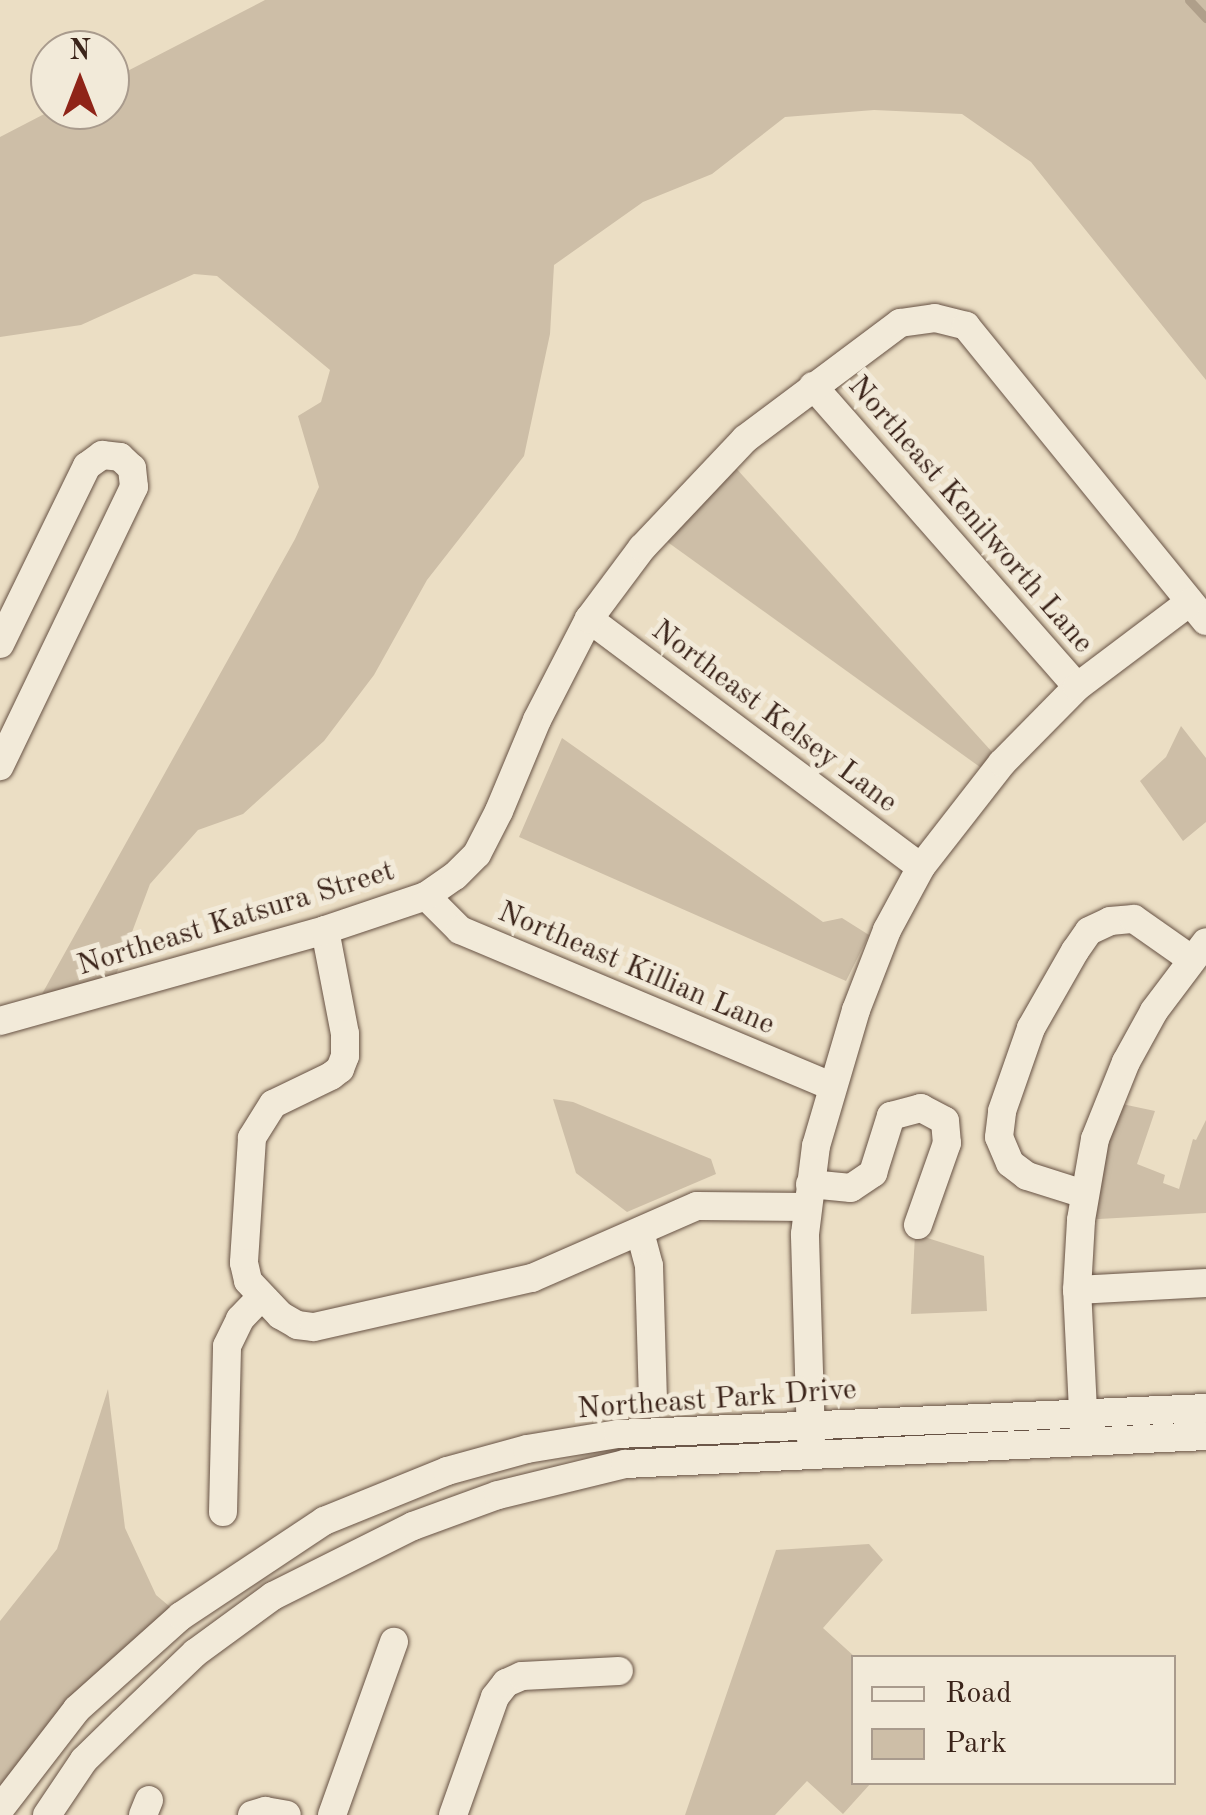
<!DOCTYPE html>
<style>
body{margin:0}
#map{position:relative;width:1206px;height:1815px;overflow:hidden;background:#ebdec4;font-family:"Old Standard TT",serif}
div>[style]{position:absolute}
[style*='--x']{left:calc(var(--x)*1px);top:calc(var(--y)*1px);width:calc(var(--w)*1px);rotate:calc(var(--a)*1deg)}
.green>*{inset:0;background:#cdbea7}
.stream>*{height:9px;margin:-4.5px;padding:0 4.5px;transform-origin:4.5px;border-radius:4.5px;background:#af9f8a}
.roads{filter:drop-shadow(0 0 2px #675244) drop-shadow(0 0 2px #675244)}
.minor>*{height:28px;margin:-14px;padding:0 14px;transform-origin:14px;border-radius:14px;background:#f2ead9}
span{translate:-50% -50%;white-space:nowrap;text-align:center;line-height:1.15;-webkit-text-stroke:10px #f2ead9;paint-order:stroke}
.street-label{font-size:30px;color:#3b241a}
.legend{position:absolute;left:851px;top:1655px;width:325px;height:130px;box-sizing:border-box;background:#f2ead9;border:2px solid #a99b8d;margin:0;padding:12px 18px;list-style:none;font-size:30px;color:#3b241a}
.legend li{display:flex;align-items:center;gap:20px;height:50px}
.legend b{width:50px;border:2px solid #a99b8d}
.north{position:absolute;left:30px;top:30px;width:100px;height:100px;box-sizing:border-box;background:#f2ead9;border:2px solid #a99b8d;border-radius:50%;rotate:0deg;font-size:28px;font-weight:700;line-height:40px;text-align:center;color:#3b241a}
.north::after{content:'';display:block;margin:auto;width:35px;height:45px;background:#8f2418;clip-path:polygon(50% 0,100% 100%,50% 72%,0 100%)}
</style>
<div id="map">
<div class="green">
<div style="clip-path:polygon(265px 0,1206px 0,1206px 380px,1031px 162px,962px 114px,874px 110px,785px 117px,712px 174px,643px 202px,554px 265px,550px 334px,524px 456px,427px 580px,374px 675px,324px 741px,243px 814px,198px 830px,150px 884px,110px 991px,32px 1012px,295px 539px,319px 487px,298px 416px,321px 402px,330px 370px,217px 276px,194px 274px,81px 325px,0 337px,0 137px,52px 110px,110px 110px,110px 80px)"></div>
<div style="clip-path:polygon(726px 457px,1002px 763px,991px 775px,655px 533px)"></div>
<div style="clip-path:polygon(1181px 726px,1206px 758px,1206px 822px,1183px 841px,1140px 781px,1166px 757px)"></div>
<div style="clip-path:polygon(562px 738px,823px 922px,842px 918px,869px 935px,846px 981px,519px 837px)"></div>
<div style="clip-path:polygon(553px 1099px,573px 1102px,711px 1159px,716px 1174px,627px 1212px,576px 1173px)"></div>
<div style="clip-path:polygon(1108px 1101px,1155px 1111px,1137px 1164px,1165px 1175px,1163px 1183px,1179px 1189px,1193px 1139px,1196px 1140px,1206px 1120px,1206px 1213px,1081px 1220px)"></div>
<div style="clip-path:polygon(915px 1234px,984px 1256px,987px 1311px,911px 1314px)"></div>
<div style="clip-path:polygon(108px 1389px,125px 1528px,156px 1595px,181px 1616px,0 1809px,0 1621px,57px 1549px)"></div>
<div style="clip-path:polygon(869px 1544px,883px 1560px,823px 1628px,855px 1657px,854px 1782px,871px 1783px,843px 1814px,807px 1781px,775px 1815px,685px 1815px,776px 1550px)"></div>
</div>
<div class="stream">
<div style="--x:1189;--y:0;--w:25;--a:47"></div>
</div>
<div class="roads">
<div class="minor">
<div style="--x:813;--y:386;--w:400;--a:48.7"></div>
<div style="--x:589;--y:619;--w:414;--a:36.8"></div>
<div style="--x:0;--y:644;--w:198;--a:-64"></div>
<div style="--x:87;--y:466;--w:19;--a:-36"></div>
<div style="--x:102;--y:455;--w:18;--a:6"></div>
<div style="--x:120;--y:457;--w:16;--a:43"></div>
<div style="--x:132;--y:468;--w:19;--a:84"></div>
<div style="--x:134;--y:487;--w:310;--a:115.7"></div>
<div style="--x:426;--y:896;--w:48;--a:45"></div>
<div style="--x:460;--y:930;--w:403;--a:22.8"></div>
<div style="--x:325;--y:930;--w:106;--a:79.1"></div>
<div style="--x:345;--y:1034;--w:22;--a:90"></div>
<div style="--x:345;--y:1056;--w:14;--a:111"></div>
<div style="--x:340;--y:1069;--w:11;--a:142"></div>
<div style="--x:331;--y:1076;--w:64;--a:154.2"></div>
<div style="--x:273;--y:1104;--w:40;--a:122"></div>
<div style="--x:252;--y:1138;--w:125;--a:93.7"></div>
<div style="--x:244;--y:1263;--w:18;--a:77"></div>
<div style="--x:248;--y:1281;--w:47;--a:46.7"></div>
<div style="--x:280;--y:1315;--w:20;--a:30"></div>
<div style="--x:297;--y:1325;--w:17;--a:7"></div>
<div style="--x:314;--y:1327;--w:223;--a:-12.7"></div>
<div style="--x:532;--y:1278;--w:180;--a:-23.6"></div>
<div style="--x:697;--y:1206;--w:110;--a:0.5"></div>
<div style="--x:0;--y:1021;--w:337;--a:-15.6"></div>
<div style="--x:325;--y:930;--w:107;--a:-18.6"></div>
<div style="--x:426;--y:896;--w:35;--a:-35"></div>
<div style="--x:455;--y:876;--w:31;--a:-45"></div>
<div style="--x:477;--y:854;--w:48;--a:-62.9"></div>
<div style="--x:499;--y:811;--w:99;--a:-67.3"></div>
<div style="--x:537;--y:720;--w:114;--a:-62.8"></div>
<div style="--x:589;--y:619;--w:89;--a:-53.3"></div>
<div style="--x:642;--y:548;--w:150;--a:-46.6"></div>
<div style="--x:745;--y:439;--w:194;--a:-36.8"></div>
<div style="--x:900;--y:323;--w:35;--a:-8"></div>
<div style="--x:935;--y:318;--w:32;--a:14"></div>
<div style="--x:966;--y:326;--w:380;--a:50.9"></div>
<div style="--x:810;--y:1184;--w:41;--a:5.6"></div>
<div style="--x:851;--y:1188;--w:27;--a:-34"></div>
<div style="--x:873;--y:1173;--w:60;--a:-72.5"></div>
<div style="--x:891;--y:1116;--w:31;--a:-15"></div>
<div style="--x:921;--y:1108;--w:27;--a:28"></div>
<div style="--x:945;--y:1121;--w:22;--a:85"></div>
<div style="--x:947;--y:1143;--w:87;--a:109.5"></div>
<div style="--x:1084;--y:1194;--w:60;--a:-162.5"></div>
<div style="--x:1027;--y:1176;--w:21;--a:-143"></div>
<div style="--x:1010;--y:1163;--w:28;--a:-113"></div>
<div style="--x:999;--y:1137;--w:26;--a:-83"></div>
<div style="--x:1002;--y:1111;--w:88;--a:-70.7"></div>
<div style="--x:1031;--y:1028;--w:89;--a:-60.3"></div>
<div style="--x:1075;--y:951;--w:24;--a:-55"></div>
<div style="--x:1089;--y:931;--w:23;--a:-25"></div>
<div style="--x:1110;--y:921;--w:24;--a:-5"></div>
<div style="--x:1134;--y:919;--w:70;--a:35.1"></div>
<div style="--x:640;--y:1232;--w:35;--a:75"></div>
<div style="--x:649;--y:1266;--w:132;--a:88.3"></div>
<div style="--x:1077;--y:1290;--w:129;--a:-3.1"></div>
<div style="--x:1084;--y:1431;--w:141;--a:-92.8"></div>
<div style="--x:1077;--y:1290;--w:70;--a:-86.7"></div>
<div style="--x:1081;--y:1220;--w:82;--a:-80.2"></div>
<div style="--x:1095;--y:1139;--w:83;--a:-68.1"></div>
<div style="--x:1126;--y:1062;--w:58;--a:-61.2"></div>
<div style="--x:1154;--y:1011;--w:86;--a:-53"></div>
<div style="--x:811;--y:1439;--w:205;--a:-91.7"></div>
<div style="--x:805;--y:1234;--w:89;--a:-82.9"></div>
<div style="--x:816;--y:1146;--w:142;--a:-73.6"></div>
<div style="--x:856;--y:1010;--w:86;--a:-68.8"></div>
<div style="--x:887;--y:930;--w:72;--a:-61.6"></div>
<div style="--x:921;--y:867;--w:132;--a:-52.1"></div>
<div style="--x:1002;--y:763;--w:107;--a:-45.4"></div>
<div style="--x:1077;--y:687;--w:141;--a:-37"></div>
<div style="--x:223;--y:1512;--w:166;--a:-88.6"></div>
<div style="--x:227;--y:1346;--w:30;--a:-64"></div>
<div style="--x:240;--y:1319;--w:29;--a:-46"></div>
<div style="--x:0;--y:1809;--w:126;--a:-52.4"></div>
<div style="--x:77;--y:1709;--w:140;--a:-41.8"></div>
<div style="--x:181;--y:1616;--w:172;--a:-33.6"></div>
<div style="--x:324;--y:1521;--w:133;--a:-22.1"></div>
<div style="--x:447;--y:1471;--w:83;--a:-15.4"></div>
<div style="--x:527;--y:1449;--w:92;--a:-9.4"></div>
<div style="--x:618;--y:1434;--w:589;--a:-2.53"></div>
<div style="--x:47;--y:1815;--w:66;--a:-56.1"></div>
<div style="--x:84;--y:1760;--w:54;--a:-44.3"></div>
<div style="--x:123;--y:1722;--w:100;--a:-43.8"></div>
<div style="--x:195;--y:1653;--w:97;--a:-36.2"></div>
<div style="--x:273;--y:1596;--w:157;--a:-26.6"></div>
<div style="--x:413;--y:1526;--w:90;--a:-20"></div>
<div style="--x:498;--y:1495;--w:131;--a:-13.7"></div>
<div style="--x:625;--y:1464;--w:582;--a:-2.76"></div>
<div style="--x:143;--y:1815;--w:16;--a:-68"></div>
<div style="--x:252;--y:1815;--w:14;--a:-17"></div>
<div style="--x:265;--y:1811;--w:22;--a:10"></div>
<div style="--x:332;--y:1815;--w:184;--a:-70.3"></div>
<div style="--x:453;--y:1815;--w:125;--a:-70.4"></div>
<div style="--x:495;--y:1697;--w:18;--a:-52"></div>
<div style="--x:506;--y:1683;--w:17;--a:-24"></div>
<div style="--x:522;--y:1676;--w:97;--a:-3"></div>
</div>
</div>
<div class="street-label">
<span style="left:970px;top:515px;rotate:49deg">Northeast Kenilworth Lane</span>
<span style="left:774px;top:717px;rotate:37deg">Northeast Kelsey Lane</span>
<span style="left:236px;top:919px;rotate:-17deg">Northeast Katsura Street</span>
<span style="left:636px;top:969px;rotate:23deg">Northeast Killian Lane</span>
<span style="left:717px;top:1400px;rotate:-4deg">Northeast Park Drive</span>
</div>
<ul class="legend">
<li><b style="height:12px;background:#f2ead9"></b>Road</li>
<li><b style="height:28px;background:#cdbea7"></b>Park</li>
</ul>
<div class="north">N</div>
</div>
